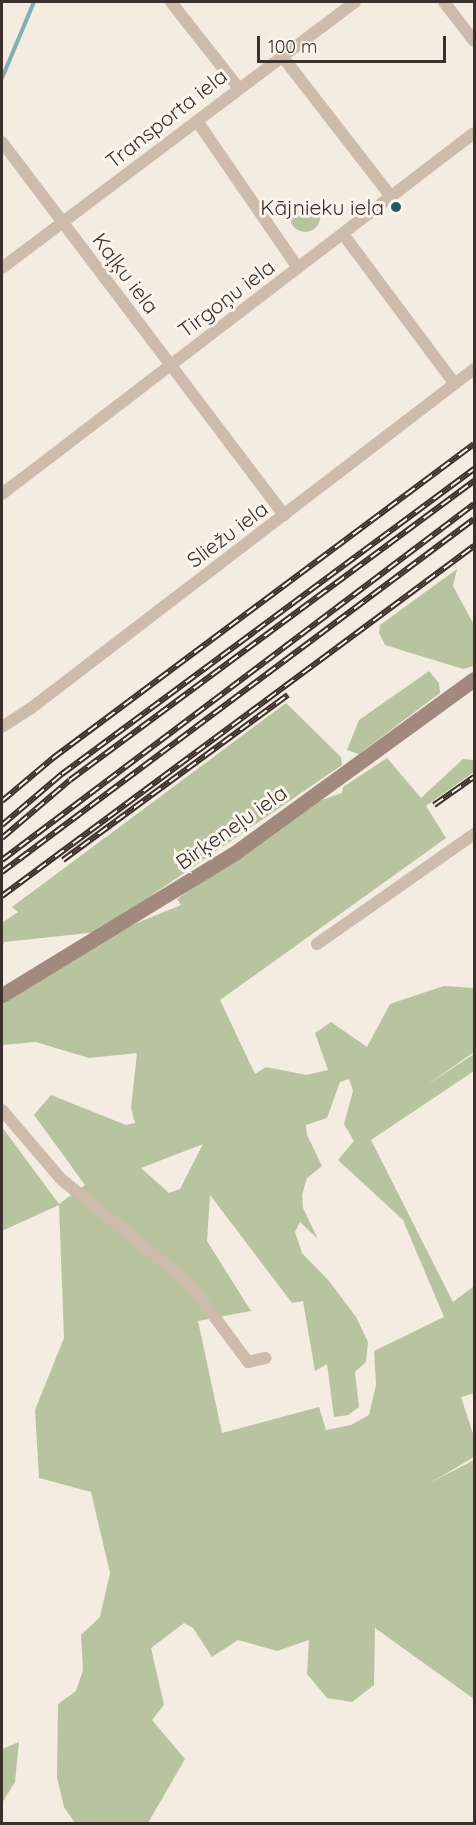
<!DOCTYPE html>
<meta charset="utf-8">
<style>
body{margin:0}
#map{position:relative;width:476px;height:1825px;overflow:hidden;background:#f4ebe1;font-family:Quicksand,sans-serif}
div>[style]{position:absolute}
[style*='--x']{left:calc(var(--x)*1px);top:calc(var(--y)*1px);width:calc(var(--w)*1px);rotate:calc(var(--a)*1deg)}
.green>*{inset:0;background:#b8c4a0}
.round{border-radius:50%}
.stream>*{height:4px;margin:-2px;padding:0 2px;transform-origin:2px;border-radius:2px;background:#7fb0b2}
.street>*{height:12px;margin:-6px;padding:0 6px;transform-origin:6px;border-radius:6px;background:#cdbbac}
.secondary>*{height:15px;margin:-7.5px;padding:0 7.5px;transform-origin:7.5px;border-radius:7.5px;background:#a18a7d}
.rail>*{height:6px;margin-top:-3px;transform-origin:0;background:repeating-linear-gradient(90deg,#fbf5ee 0 11px,#3b302b 0 22px);box-sizing:border-box;border-block:2px solid #3b302b}
.dots>*{width:16px;height:16px;translate:-50% -50%;box-sizing:border-box;border:3px solid #fbf5ee;border-radius:50%}
span{translate:-50% -50%;white-space:nowrap;text-align:center;line-height:1.15;-webkit-text-stroke:6px #fbf5ee;paint-order:stroke}
.street-label{font-size:21px;color:#3b302b}
.poi-label{font-size:21px;color:#3b302b}
.right{translate:-100% -50%;text-align:right}
.frame{position:absolute;inset:0;border:3px solid #3b302b;pointer-events:none}
.scale{position:absolute;left:257px;top:36px;width:189px;height:27px;box-sizing:border-box;border:3px solid #3b302b;border-top:0;padding-left:8px;font-size:18px;line-height:21px;white-space:nowrap;color:#3b302b;-webkit-text-stroke:4px #fbf5ee;paint-order:stroke}
</style>
<div id="map">
<div class="green">
<div class="round" style="left:290px;top:202px;width:30px;height:30px"></div>
<div style="clip-path:polygon(457px 569px,453px 586px,474px 625px,474px 666px,463px 669px,385px 645px,379px 633px,380px 625px)"></div>
<div style="clip-path:polygon(429px 671px,439px 683px,440px 693px,359px 754px,347px 750px,359px 720px)"></div>
<div style="clip-path:polygon(286px 703px,341px 757px,342px 765px,98px 932px,4px 942px,2px 949px,2px 923px,18px 912px,12px 907px)"></div>
<div style="clip-path:polygon(evenodd,387px 758px,421px 798px,463px 759px,474px 760px,474px 772px,426px 806px,446px 838px,220px 1000px,255px 1074px,266px 1067px,306px 1075px,328px 1070px,315px 1033px,331px 1022px,367px 1047px,390px 1004px,444px 986px,474px 988px,474px 1052px,424px 1087px,474px 1054px,474px 1071px,371px 1140px,453px 1302px,474px 1286px,474px 1393px,461px 1397px,474px 1437px,474px 1457px,430px 1483px,474px 1460px,474px 1699px,375px 1628px,374px 1685px,352px 1702px,327px 1698px,307px 1674px,309px 1640px,277px 1651px,238px 1640px,212px 1657px,193px 1628px,184px 1623px,151px 1648px,164px 1705px,152px 1720px,185px 1759px,148px 1823px,75px 1823px,64px 1807px,57px 1777px,58px 1704px,76px 1691px,83px 1670px,81px 1635px,100px 1617px,110px 1573px,91px 1492px,39px 1478px,35px 1410px,64px 1338px,59px 1205px,2px 1231px,2px 1127px,59px 1204px,85px 1185px,34px 1115px,51px 1095px,126px 1125px,135px 1123px,131px 1108px,137px 1053px,89px 1058px,36px 1042px,2px 1045px,2px 1002px,132px 925px,181px 905px,177px 899px,319px 801px,342px 793px,343px 787px,387px 758px,349px 1079px,353px 1091px,344px 1124px,354px 1141px,338px 1160px,403px 1220px,444px 1317px,374px 1351px,376px 1385px,369px 1415px,351px 1425px,326px 1430px,319px 1407px,222px 1433px,198px 1321px,251px 1311px,207px 1241px,210px 1195px,292px 1303px,303px 1301px,315px 1371px,327px 1364px,334px 1417px,348px 1415px,359px 1407px,355px 1372px,366px 1362px,368px 1342px,356px 1317px,329px 1281px,302px 1253px,295px 1232px,300px 1222px,318px 1239px,303px 1208px,302px 1195px,307px 1178px,322px 1166px,307px 1135px,306px 1125px,327px 1118px,340px 1082px,349px 1079px,387px 758px,203px 1144px,180px 1189px,169px 1193px,141px 1168px,203px 1144px)"></div>
<div style="clip-path:polygon(19px 1742px,15px 1782px,2px 1803px,2px 1749px)"></div>
</div>
<div class="stream">
<div style="--x:2;--y:78;--w:82;--a:-67.2"></div>
</div>
<div class="street">
<div style="--x:171;--y:2;--w:108;--a:51.8"></div>
<div style="--x:444;--y:2;--w:49;--a:52.4"></div>
<div style="--x:282;--y:56;--w:180;--a:52.2"></div>
<div style="--x:197;--y:121;--w:178;--a:55.5"></div>
<div style="--x:2;--y:142;--w:468;--a:52.9"></div>
<div style="--x:343;--y:234;--w:187;--a:53.3"></div>
<div style="--x:2;--y:268;--w:442;--a:-37"></div>
<div style="--x:2;--y:494;--w:594;--a:-37.41"></div>
<div style="--x:2;--y:727;--w:33;--a:-33"></div>
<div style="--x:30;--y:709;--w:559;--a:-37.44"></div>
<div style="--x:317;--y:944;--w:192;--a:-35"></div>
<div style="--x:2;--y:1110;--w:91;--a:49.5"></div>
<div style="--x:61;--y:1179;--w:165;--a:39.1"></div>
<div style="--x:189;--y:1283;--w:99;--a:53.2"></div>
<div style="--x:248;--y:1362;--w:18;--a:-13"></div>
</div>
<div class="secondary">
<div style="--x:2;--y:995;--w:274;--a:-31.4"></div>
<div style="--x:236;--y:852;--w:294;--a:-36"></div>
</div>
<div class="rail">
<div style="--x:2;--y:801;--w:67;--a:-40.1"></div>
<div style="--x:53;--y:758;--w:525;--a:-36.72"></div>
<div style="--x:434;--y:805;--w:49;--a:-35"></div>
<div style="--x:2;--y:825;--w:79;--a:-40.4"></div>
<div style="--x:62;--y:774;--w:513;--a:-36.51"></div>
<div style="--x:2;--y:838;--w:89;--a:-40.5"></div>
<div style="--x:70;--y:780;--w:503;--a:-36.51"></div>
<div style="--x:2;--y:860;--w:591;--a:-37.02"></div>
<div style="--x:63;--y:860;--w:279;--a:-36.3"></div>
<div style="--x:2;--y:872;--w:589;--a:-36.79"></div>
<div style="--x:2;--y:896;--w:588;--a:-36.56"></div>
</div>
<div class="dots">
<div style="left:396px;top:207px;background:#1f5a5e"></div>
</div>
<div class="street-label">
<span style="left:166px;top:118px;rotate:-38deg">Transporta iela</span>
<span style="left:126px;top:273px;rotate:53deg">Kaļķu iela</span>
<span style="left:226px;top:298px;rotate:-37deg">Tirgoņu iela</span>
<span style="left:227px;top:534px;rotate:-37deg">Sliežu iela</span>
<span style="left:231px;top:827px;rotate:-35deg">Birķeneļu iela</span>
</div>
<div class="poi-label">
<span class="right" style="left:384px;top:207px">Kājnieku iela</span>
</div>
<div class="frame"></div>
<div class="scale">100 m</div>
</div>
